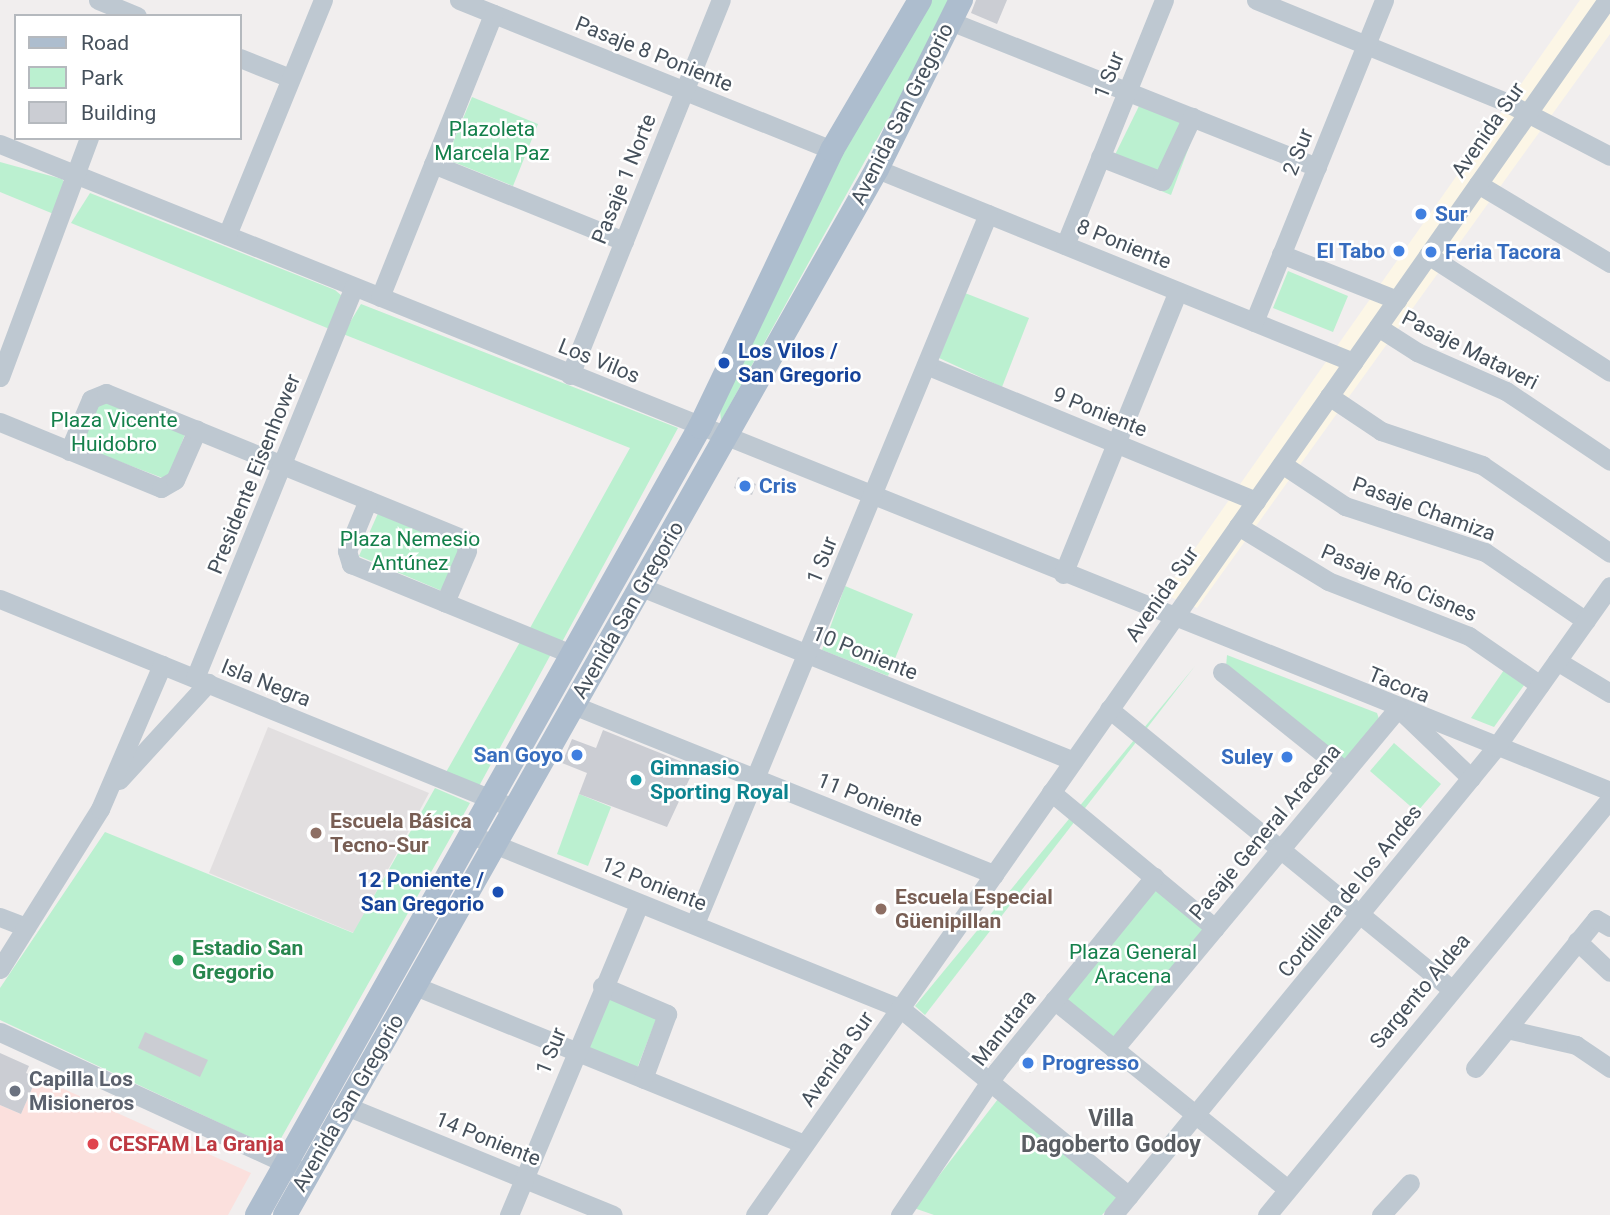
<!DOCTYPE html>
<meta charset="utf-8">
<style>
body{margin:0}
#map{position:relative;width:1610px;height:1215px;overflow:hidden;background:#f1eeee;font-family:Roboto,sans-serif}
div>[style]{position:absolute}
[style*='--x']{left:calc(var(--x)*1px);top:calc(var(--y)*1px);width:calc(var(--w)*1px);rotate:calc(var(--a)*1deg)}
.commercial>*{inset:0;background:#fcf6e6}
.education>*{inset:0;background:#e2dfe0}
.medical>*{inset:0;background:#fbe0dd}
.green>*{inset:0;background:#bbf0d0}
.building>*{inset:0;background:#cbcdd3}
.minor>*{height:19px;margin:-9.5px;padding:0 9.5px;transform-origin:9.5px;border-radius:9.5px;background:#bec8d1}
.major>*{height:24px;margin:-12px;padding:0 12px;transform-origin:12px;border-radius:12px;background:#adbdce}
.dots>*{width:19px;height:19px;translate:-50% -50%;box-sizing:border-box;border:4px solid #fff;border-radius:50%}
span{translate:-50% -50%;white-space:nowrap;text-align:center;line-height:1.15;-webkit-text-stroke:5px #fff;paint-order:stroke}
.street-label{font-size:21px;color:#46515c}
.park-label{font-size:21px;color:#14804b}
.shop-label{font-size:21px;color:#366cbe;font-weight:700}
.left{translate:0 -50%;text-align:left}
.right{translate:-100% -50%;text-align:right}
.transit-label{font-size:21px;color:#164399;font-weight:700}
.culture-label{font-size:21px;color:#0d838f;font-weight:700}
.education-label{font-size:21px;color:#785e54;font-weight:700}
.leisure-label{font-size:21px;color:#27864d;font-weight:700}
.worship-label{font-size:21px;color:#5b616d;font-weight:700}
.health-label{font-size:21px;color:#be3a42;font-weight:700}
.neighbourhood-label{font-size:23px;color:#5a5e63;font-weight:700}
.legend{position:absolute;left:14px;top:14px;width:228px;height:126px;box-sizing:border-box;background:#fff;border:2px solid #b5b9be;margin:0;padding:9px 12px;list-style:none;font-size:21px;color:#46515c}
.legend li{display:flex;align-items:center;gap:14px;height:35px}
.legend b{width:35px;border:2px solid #b5b9be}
</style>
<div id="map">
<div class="commercial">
<div style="clip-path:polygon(1580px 0,1610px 0,1610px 34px,1197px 608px,1163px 594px)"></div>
</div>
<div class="education">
<div style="clip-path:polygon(268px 727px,429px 793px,354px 933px,209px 873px)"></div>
</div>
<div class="medical">
<div style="clip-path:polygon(37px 1077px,251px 1173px,228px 1215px,0 1215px,0 1105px,21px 1114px)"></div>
</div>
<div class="green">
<div style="clip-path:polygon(930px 0,954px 0,721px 421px,720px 410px,845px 149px)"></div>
<div style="clip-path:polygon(472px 97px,538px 124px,513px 186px,446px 159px)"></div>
<div style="clip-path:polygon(1139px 106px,1196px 128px,1171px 195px,1108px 169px)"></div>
<div style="clip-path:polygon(0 162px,62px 179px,67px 186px,61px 217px,0 192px)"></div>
<div style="clip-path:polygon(90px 193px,335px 290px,342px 296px,332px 330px,71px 223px)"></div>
<div style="clip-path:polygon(1288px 271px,1348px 296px,1333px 332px,1273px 308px)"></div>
<div style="clip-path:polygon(965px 293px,1029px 318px,1002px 387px,939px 358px)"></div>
<div style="clip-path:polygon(361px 304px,678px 428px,562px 642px,530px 628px,630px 448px,343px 334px)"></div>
<div style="clip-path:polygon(97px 398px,185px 434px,168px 480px,81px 447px)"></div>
<div style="clip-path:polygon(379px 511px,461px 546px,442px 591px,359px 556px)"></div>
<div style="clip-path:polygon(845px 586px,913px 614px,888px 676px,822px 650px)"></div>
<div style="clip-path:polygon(520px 642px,551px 654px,478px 788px,445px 774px)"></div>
<div style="clip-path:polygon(1227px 655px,1377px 713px,1379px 719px,1342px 764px,1226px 667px)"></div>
<div style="clip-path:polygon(1195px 666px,925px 1015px,915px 1006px)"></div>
<div style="clip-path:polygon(1504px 670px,1527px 681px,1494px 727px,1471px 718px)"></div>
<div style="clip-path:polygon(1394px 743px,1441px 784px,1417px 812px,1370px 771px)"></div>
<div style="clip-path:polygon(435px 788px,470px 803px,275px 1149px,0 1020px,0 988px,105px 832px,353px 933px)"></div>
<div style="clip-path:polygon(579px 794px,611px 807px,588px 866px,557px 854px)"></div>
<div style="clip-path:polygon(1153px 888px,1204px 929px,1113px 1041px,1062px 999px)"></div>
<div style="clip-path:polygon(607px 996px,659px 1012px,636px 1071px,590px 1052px,587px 1044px)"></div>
<div style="clip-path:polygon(998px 1099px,1119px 1196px,1102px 1215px,934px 1215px,914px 1208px)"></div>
</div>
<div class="building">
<div style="clip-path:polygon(976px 0,1007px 0,997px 24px,971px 13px)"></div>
<div style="clip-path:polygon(738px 477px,756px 484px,752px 495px,734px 488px)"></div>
<div style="clip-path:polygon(603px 730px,695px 767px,667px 827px,579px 794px,587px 773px,562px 763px,572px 739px,596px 748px)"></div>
<div style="clip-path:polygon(145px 1032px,208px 1060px,200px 1077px,138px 1048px)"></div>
<div style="clip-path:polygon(0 1053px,29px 1066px,26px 1073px,37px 1077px,21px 1114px,0 1105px)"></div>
<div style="clip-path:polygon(1027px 1054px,1038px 1063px,1030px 1073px,1019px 1063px)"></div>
</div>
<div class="minor">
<div style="--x:98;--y:0;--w:42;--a:22.3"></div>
<div style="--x:459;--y:0;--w:402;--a:21.9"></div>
<div style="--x:1256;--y:0;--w:268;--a:22.2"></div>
<div style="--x:1504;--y:101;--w:119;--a:27.4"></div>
<div style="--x:950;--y:21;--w:395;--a:21.7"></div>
<div style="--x:240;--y:58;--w:54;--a:21.8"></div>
<div style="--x:0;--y:144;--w:1735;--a:21.89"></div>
<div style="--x:1100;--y:157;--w:66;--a:21.2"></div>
<div style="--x:1162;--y:181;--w:71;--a:-64.9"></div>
<div style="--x:433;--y:164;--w:206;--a:22"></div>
<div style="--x:877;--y:169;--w:514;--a:22.07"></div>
<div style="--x:1478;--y:184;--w:154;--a:30.9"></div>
<div style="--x:227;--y:235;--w:254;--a:-67.8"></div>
<div style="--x:1065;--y:245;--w:264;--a:-68"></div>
<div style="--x:1281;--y:254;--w:125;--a:21.6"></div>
<div style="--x:1428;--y:255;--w:216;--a:32.7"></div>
<div style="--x:380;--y:297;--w:305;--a:-68.2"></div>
<div style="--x:1254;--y:322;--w:347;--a:-68"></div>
<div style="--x:1378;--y:327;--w:46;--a:32.7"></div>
<div style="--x:1417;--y:352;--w:97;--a:23.7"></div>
<div style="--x:1506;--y:391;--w:125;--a:33.9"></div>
<div style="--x:926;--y:365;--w:357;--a:22.4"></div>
<div style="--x:570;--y:375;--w:404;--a:-68.1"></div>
<div style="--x:0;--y:377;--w:255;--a:-69.6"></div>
<div style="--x:1329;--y:396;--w:63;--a:33.9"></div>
<div style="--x:1381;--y:431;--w:107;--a:18.6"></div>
<div style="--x:1482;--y:465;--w:155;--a:34.5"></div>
<div style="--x:0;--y:422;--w:174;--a:22.3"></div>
<div style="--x:161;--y:488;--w:16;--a:-30"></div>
<div style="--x:175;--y:480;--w:55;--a:-66.3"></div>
<div style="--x:69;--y:451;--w:56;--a:-67.1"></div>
<div style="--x:91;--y:399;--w:16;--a:-22"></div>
<div style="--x:106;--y:393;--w:387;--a:22.2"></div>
<div style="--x:464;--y:539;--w:12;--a:76"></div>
<div style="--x:467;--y:551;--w:56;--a:113.3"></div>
<div style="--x:1282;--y:464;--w:76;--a:33.7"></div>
<div style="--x:1345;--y:506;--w:147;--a:18.2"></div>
<div style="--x:1485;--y:552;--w:122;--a:34.3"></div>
<div style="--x:368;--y:500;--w:55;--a:112.4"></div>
<div style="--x:347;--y:551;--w:14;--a:73"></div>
<div style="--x:351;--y:564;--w:238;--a:22.2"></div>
<div style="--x:1238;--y:526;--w:105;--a:31.4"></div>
<div style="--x:1328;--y:581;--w:151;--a:21.3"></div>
<div style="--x:1469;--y:636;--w:86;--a:34.6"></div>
<div style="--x:1063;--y:574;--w:305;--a:-67.9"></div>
<div style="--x:641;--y:587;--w:466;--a:21.9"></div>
<div style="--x:0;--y:599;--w:557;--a:22.15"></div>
<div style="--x:1557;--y:661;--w:62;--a:31.1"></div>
<div style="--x:1222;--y:672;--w:158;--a:38.8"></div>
<div style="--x:195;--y:678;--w:422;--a:-67.9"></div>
<div style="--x:573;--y:705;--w:454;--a:21.9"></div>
<div style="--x:1109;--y:709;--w:442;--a:39.3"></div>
<div style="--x:1401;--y:711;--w:97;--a:43.7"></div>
<div style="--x:119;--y:780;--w:132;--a:-47.5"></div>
<div style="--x:1051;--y:792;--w:213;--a:39.7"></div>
<div style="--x:469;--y:834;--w:465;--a:22"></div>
<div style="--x:900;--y:1008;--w:296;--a:39.4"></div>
<div style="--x:0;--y:917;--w:28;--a:21"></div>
<div style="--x:696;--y:921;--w:765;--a:-67.56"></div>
<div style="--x:1577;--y:941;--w:45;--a:43.2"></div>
<div style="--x:0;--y:969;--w:189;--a:-58"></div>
<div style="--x:100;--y:809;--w:157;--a:-66.7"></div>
<div style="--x:415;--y:986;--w:420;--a:22.1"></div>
<div style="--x:602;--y:986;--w:71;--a:23.3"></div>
<div style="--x:667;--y:1014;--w:69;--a:110.3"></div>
<div style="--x:1054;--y:1000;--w:299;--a:39"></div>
<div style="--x:1511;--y:1030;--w:67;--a:13"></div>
<div style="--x:1576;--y:1045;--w:41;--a:34.1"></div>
<div style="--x:0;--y:1032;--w:328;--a:24.7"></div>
<div style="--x:1114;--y:1049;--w:444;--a:-50.2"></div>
<div style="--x:1475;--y:1068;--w:192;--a:-50.9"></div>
<div style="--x:1596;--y:919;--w:16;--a:30"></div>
<div style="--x:346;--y:1106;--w:288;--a:22.2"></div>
<div style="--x:509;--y:1215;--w:335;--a:-67.3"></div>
<div style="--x:755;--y:1215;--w:1484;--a:-54.96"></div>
<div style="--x:900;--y:1215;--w:174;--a:-56"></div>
<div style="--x:997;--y:1071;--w:250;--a:-51"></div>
<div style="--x:1113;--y:1215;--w:605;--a:-50.7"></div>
<div style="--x:1496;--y:747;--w:197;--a:-54.7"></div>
<div style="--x:1267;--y:1215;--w:539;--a:-50.49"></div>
<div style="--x:1381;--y:1215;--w:43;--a:-47.8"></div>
</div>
<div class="major">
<div style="--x:257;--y:1215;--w:904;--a:-60.66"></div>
<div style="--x:700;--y:427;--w:307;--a:-64.5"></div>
<div style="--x:832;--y:150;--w:174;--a:-59.6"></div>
<div style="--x:285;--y:1215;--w:1202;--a:-60.49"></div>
<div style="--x:877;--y:169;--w:189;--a:-63.6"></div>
</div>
<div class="dots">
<div style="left:1421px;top:214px;background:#3f7fe0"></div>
<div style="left:1399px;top:251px;background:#3f7fe0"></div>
<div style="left:1431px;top:252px;background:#3f7fe0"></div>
<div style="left:724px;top:363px;background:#1a4fb4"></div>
<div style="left:745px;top:486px;background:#3f7fe0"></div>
<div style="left:577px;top:755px;background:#3f7fe0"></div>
<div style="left:1287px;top:757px;background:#3f7fe0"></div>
<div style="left:636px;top:780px;background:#0f9aa8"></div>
<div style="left:316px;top:833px;background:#8d6e63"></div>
<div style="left:498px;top:892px;background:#1a4fb4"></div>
<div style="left:881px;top:909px;background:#8d6e63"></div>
<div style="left:178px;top:960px;background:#2e9e5b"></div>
<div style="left:1028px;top:1063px;background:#3f7fe0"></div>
<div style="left:15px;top:1091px;background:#6b7280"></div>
<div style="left:93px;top:1144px;background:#e0444e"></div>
</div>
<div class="street-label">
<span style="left:654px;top:54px;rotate:22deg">Pasaje 8 Poniente</span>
<span style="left:1109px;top:75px;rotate:-68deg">1 Sur</span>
<span style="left:902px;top:114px;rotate:-63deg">Avenida San Gregorio</span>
<span style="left:1488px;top:130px;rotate:-55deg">Avenida Sur</span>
<span style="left:1298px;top:152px;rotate:-68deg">2 Sur</span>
<span style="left:624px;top:179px;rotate:-68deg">Pasaje 1 Norte</span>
<span style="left:1124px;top:244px;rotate:22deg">8 Poniente</span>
<span style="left:1470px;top:350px;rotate:27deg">Pasaje Mataveri</span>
<span style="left:599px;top:361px;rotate:22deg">Los Vilos</span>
<span style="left:1100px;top:412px;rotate:22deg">9 Poniente</span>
<span style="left:254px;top:474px;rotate:-68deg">Presidente Eisenhower</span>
<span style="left:1424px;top:509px;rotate:20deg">Pasaje Chamiza</span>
<span style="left:822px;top:560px;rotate:-68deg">1 Sur</span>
<span style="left:1399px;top:583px;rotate:23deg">Pasaje Río Cisnes</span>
<span style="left:1162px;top:594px;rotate:-55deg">Avenida Sur</span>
<span style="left:628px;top:610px;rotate:-60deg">Avenida San Gregorio</span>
<span style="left:865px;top:653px;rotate:22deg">10 Poniente</span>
<span style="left:266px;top:683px;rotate:22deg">Isla Negra</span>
<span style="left:1399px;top:685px;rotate:22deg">Tacora</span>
<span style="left:870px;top:800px;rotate:22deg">11 Poniente</span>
<span style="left:1265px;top:832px;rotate:-50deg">Pasaje General Aracena</span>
<span style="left:654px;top:884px;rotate:22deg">12 Poniente</span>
<span style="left:1350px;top:891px;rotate:-51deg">Cordillera de los Andes</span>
<span style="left:1420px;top:991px;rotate:-50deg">Sargento Aldea</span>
<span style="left:1004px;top:1028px;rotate:-52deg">Manutara</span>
<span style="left:551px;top:1051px;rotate:-68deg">1 Sur</span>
<span style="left:837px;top:1059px;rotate:-55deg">Avenida Sur</span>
<span style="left:348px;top:1103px;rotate:-60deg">Avenida San Gregorio</span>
<span style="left:488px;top:1139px;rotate:22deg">14 Poniente</span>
</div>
<div class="park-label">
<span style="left:492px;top:141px">Plazoleta<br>Marcela Paz</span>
<span style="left:114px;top:432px">Plaza Vicente<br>Huidobro</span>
<span style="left:410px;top:551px">Plaza Nemesio<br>Antúnez</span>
<span style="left:1133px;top:964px">Plaza General<br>Aracena</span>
</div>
<div class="shop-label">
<span class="left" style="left:1435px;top:214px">Sur</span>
<span class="right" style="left:1385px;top:251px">El Tabo</span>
<span class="left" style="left:1445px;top:252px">Feria Tacora</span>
<span class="left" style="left:759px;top:486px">Cris</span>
<span class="right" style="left:563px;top:755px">San Goyo</span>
<span class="right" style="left:1273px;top:757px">Suley</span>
<span class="left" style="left:1042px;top:1063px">Progresso</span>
</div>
<div class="transit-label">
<span class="left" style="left:738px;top:363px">Los Vilos /<br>San Gregorio</span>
<span class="right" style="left:484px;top:892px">12 Poniente /<br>San Gregorio</span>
</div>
<div class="culture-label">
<span class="left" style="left:650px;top:780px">Gimnasio<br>Sporting Royal</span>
</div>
<div class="education-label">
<span class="left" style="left:330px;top:833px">Escuela Básica<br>Tecno-Sur</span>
<span class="left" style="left:895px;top:909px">Escuela Especial<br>Güenipillan</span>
</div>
<div class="leisure-label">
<span class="left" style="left:192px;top:960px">Estadio San<br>Gregorio</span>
</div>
<div class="worship-label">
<span class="left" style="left:29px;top:1091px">Capilla Los<br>Misioneros</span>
</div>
<div class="health-label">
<span class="left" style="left:109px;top:1144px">CESFAM La Granja</span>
</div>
<div class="neighbourhood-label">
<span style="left:1111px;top:1132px">Villa<br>Dagoberto Godoy</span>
</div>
<ul class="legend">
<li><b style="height:9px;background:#adbdce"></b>Road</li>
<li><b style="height:19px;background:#bbf0d0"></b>Park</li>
<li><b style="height:19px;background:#cbcdd3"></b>Building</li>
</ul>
</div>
